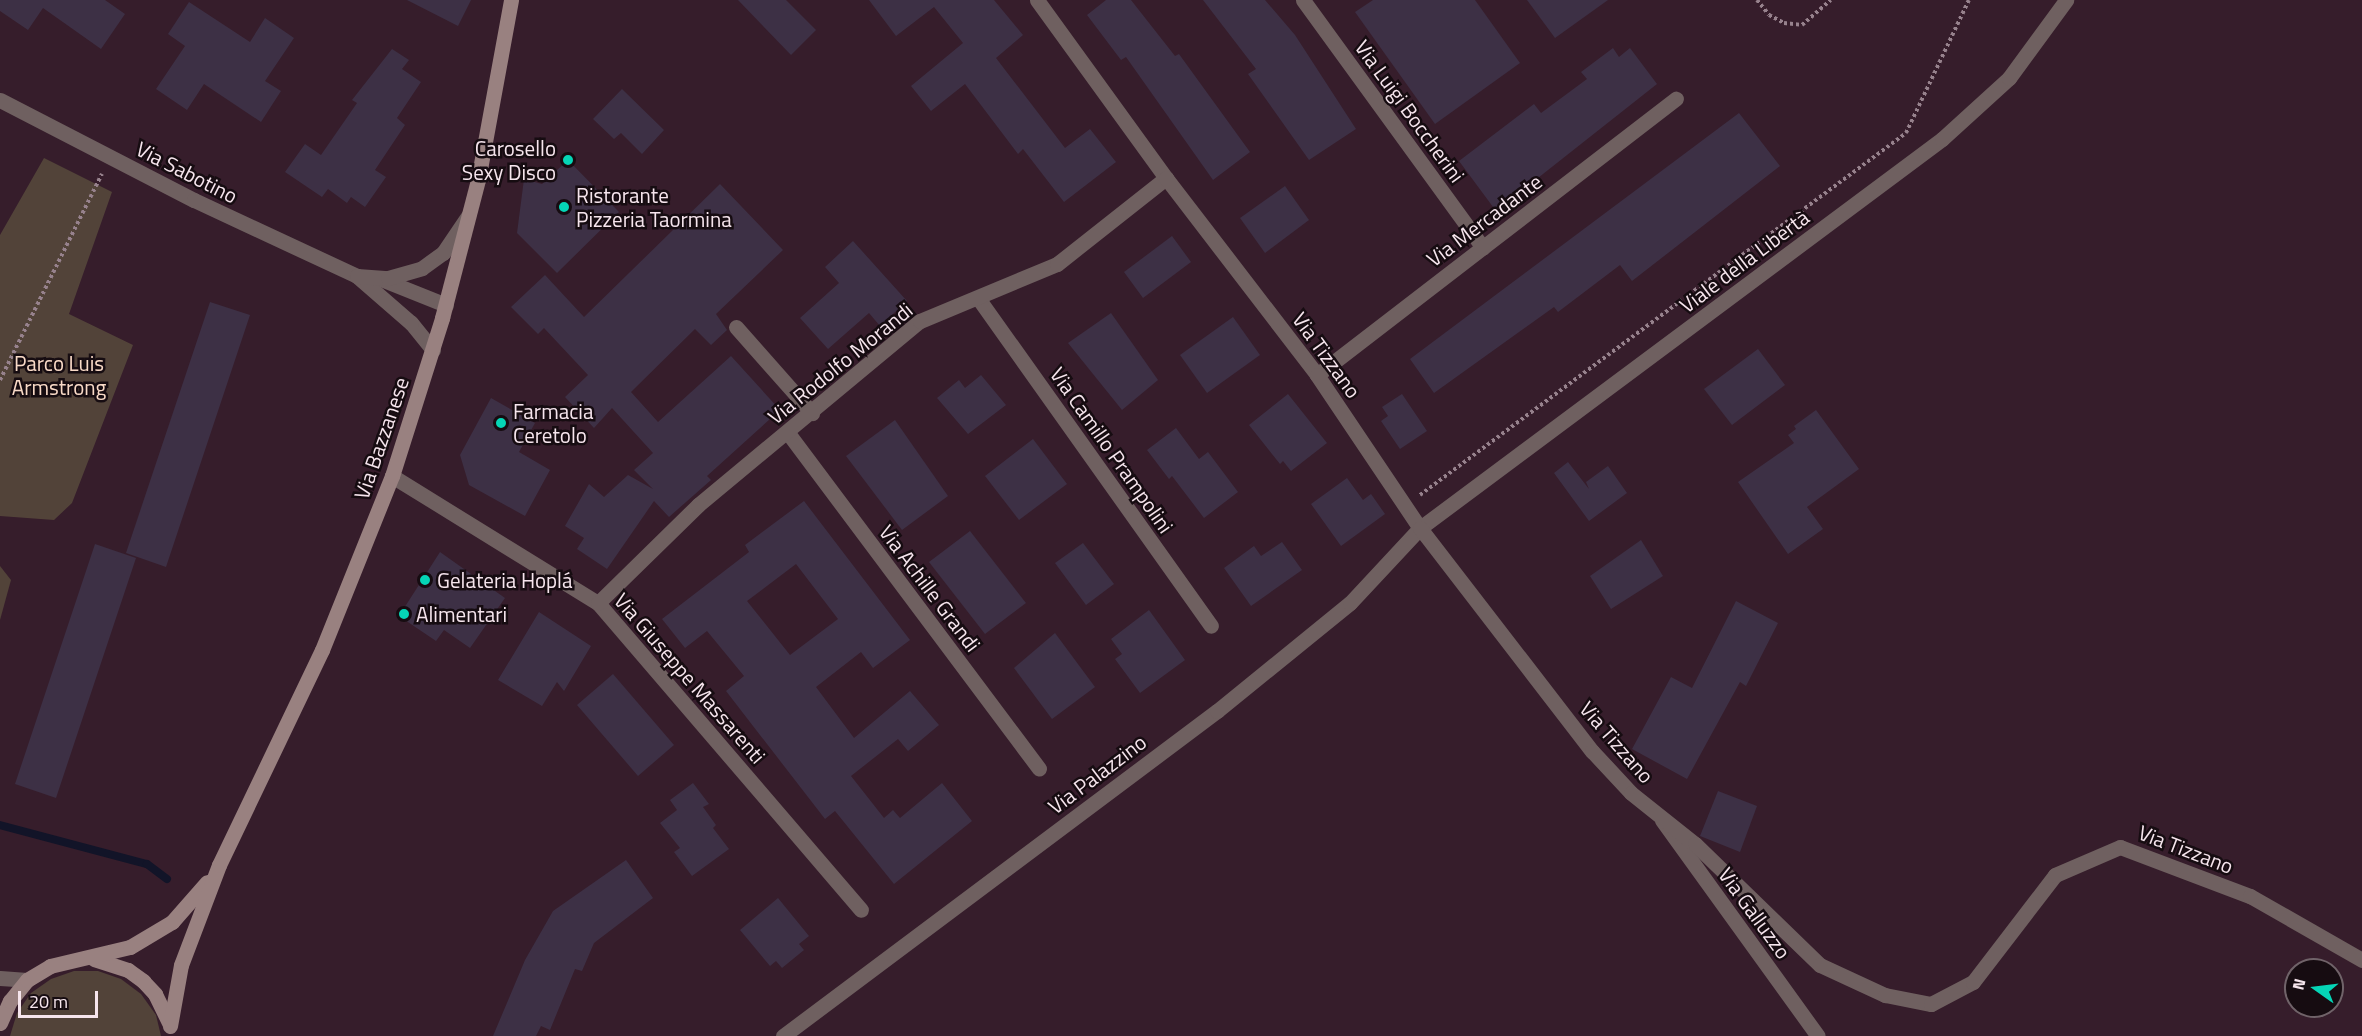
<!DOCTYPE html>
<meta charset="utf-8">
<style>
body{margin:0}
#map{position:relative;width:2362px;height:1036px;overflow:hidden;background:#361d2b;font-family:"Titillium Web",sans-serif}
div>[style]{position:absolute}
[style*='--x']{left:calc(var(--x)*1px);top:calc(var(--y)*1px);width:calc(var(--w)*1px);rotate:calc(var(--a)*1deg)}
.green>*{inset:0;background:#524339}
.stream>*{height:8px;margin:-4px;padding:0 4px;transform-origin:4px;border-radius:4px;background:#121428}
.building>*{inset:0;background:#3d3045}
.path>*{height:4px;margin-top:-2px;transform-origin:0;background:repeating-linear-gradient(90deg,#97828d 0 3px,transparent 0 6px)}
.minor>*{height:15px;margin:-7.5px;padding:0 7.5px;transform-origin:7.5px;border-radius:7.5px;background:#6f6060}
.tertiary>*{height:15px;margin:-7.5px;padding:0 7.5px;transform-origin:7.5px;border-radius:7.5px;background:#6f6060}
.secondary>*{height:15px;margin:-7.5px;padding:0 7.5px;transform-origin:7.5px;border-radius:7.5px;background:#998180}
.dots>*{width:16px;height:16px;translate:-50% -50%;box-sizing:border-box;border:3px solid #160c11;border-radius:50%}
span{translate:-50% -50%;white-space:nowrap;text-align:center;line-height:1.15;-webkit-text-stroke:5px #160c11;paint-order:stroke}
.street-label{font-size:21px;color:#f6e5ed}
.poi-label{font-size:21px;color:#f6e5ed}
.right{translate:-100% -50%;text-align:right}
.left{translate:0 -50%;text-align:left}
.park-label{font-size:21px;color:#f9dac7}
.north{position:absolute;left:2284px;top:958px;width:60px;height:60px;box-sizing:border-box;background:#160c11;border:2px solid #706369;border-radius:50%;rotate:284deg;font-size:16px;font-weight:700;line-height:24px;text-align:center;color:#f6e5ed}
.north::after{content:'';display:block;margin:auto;width:21px;height:27px;background:#05d5b6;clip-path:polygon(50% 0,100% 100%,50% 72%,0 100%)}
.scale{position:absolute;left:18px;top:991px;width:80px;height:27px;box-sizing:border-box;border:3px solid #f6e5ed;border-top:0;padding-left:8px;font-size:18px;line-height:21px;white-space:nowrap;color:#f6e5ed;-webkit-text-stroke:4px #160c11;paint-order:stroke}
</style>
<div id="map">
<div class="green">
<div style="clip-path:polygon(44px 158px,112px 192px,69px 314px,133px 345px,72px 503px,54px 520px,0 516px,0 235px)"></div>
<div style="clip-path:polygon(0 566px,11px 580px,0 620px)"></div>
<div style="clip-path:polygon(74px 971px,98px 971px,121px 979px,141px 994px,156px 1015px,161px 1036px,10px 1036px,17px 1013px,31px 993px,51px 979px)"></div>
</div>
<div class="stream">
<div style="--x:0;--y:825;--w:152;--a:14.9"></div>
<div style="--x:147;--y:864;--w:25;--a:37"></div>
</div>
<div class="building">
<div style="clip-path:polygon(0 0,105px 0,125px 14px,101px 49px,43px 8px,28px 30px,0 11px)"></div>
<div style="clip-path:polygon(407px 0,471px 0,458px 26px)"></div>
<div style="clip-path:polygon(738px 0,786px 0,816px 30px,791px 55px)"></div>
<div style="clip-path:polygon(869px 0,994px 0,1023px 35px,996px 58px,1065px 148px,1090px 129px,1116px 162px,1064px 202px,1023px 149px,1018px 154px,965px 84px,931px 111px,911px 86px,963px 43px,934px 7px,896px 36px)"></div>
<div style="clip-path:polygon(1106px 0,1131px 0,1175px 56px,1179px 54px,1250px 152px,1213px 180px,1126px 57px,1121px 60px,1087px 15px)"></div>
<div style="clip-path:polygon(1203px 0,1265px 0,1295px 35px,1356px 129px,1309px 160px,1248px 74px,1256px 69px)"></div>
<div style="clip-path:polygon(1373px 0,1475px 0,1520px 63px,1435px 124px,1355px 12px)"></div>
<div style="clip-path:polygon(1527px 0,1608px 0,1555px 38px)"></div>
<div style="clip-path:polygon(189px 2px,250px 42px,265px 18px,294px 38px,265px 81px,281px 91px,261px 122px,204px 84px,187px 110px,156px 89px,185px 46px,168px 34px)"></div>
<div style="clip-path:polygon(1613px 48px,1619px 57px,1630px 48px,1657px 84px,1496px 211px,1459px 161px,1534px 104px,1541px 113px,1587px 79px,1581px 72px)"></div>
<div style="clip-path:polygon(392px 49px,409px 60px,402px 69px,421px 82px,397px 118px,405px 125px,375px 170px,386px 177px,365px 207px,351px 197px,347px 203px,328px 189px,322px 197px,285px 172px,305px 144px,321px 155px,357px 103px,352px 100px)"></div>
<div style="clip-path:polygon(622px 89px,664px 130px,642px 154px,621px 133px,614px 139px,593px 119px)"></div>
<div style="clip-path:polygon(1739px 113px,1780px 166px,1632px 281px,1620px 265px,1558px 312px,1554px 307px,1434px 393px,1410px 359px)"></div>
<div style="clip-path:polygon(568px 160px,619px 212px,557px 273px,517px 233px,524px 179px,542px 184px)"></div>
<div style="clip-path:polygon(720px 184px,783px 250px,716px 314px,727px 330px,711px 345px,695px 329px,631px 392px,658px 422px,731px 356px,780px 410px,707px 476px,711px 480px,669px 517px,654px 501px,607px 569px,577px 549px,584px 538px,565px 526px,589px 484px,604px 497px,628px 475px,653px 489px,634px 470px,653px 453px,612px 408px,594px 428px,565px 397px,588px 375px,544px 328px,538px 334px,511px 307px,545px 275px,584px 317px)"></div>
<div style="clip-path:polygon(1285px 186px,1309px 220px,1265px 253px,1240px 218px)"></div>
<div style="clip-path:polygon(1172px 236px,1191px 262px,1143px 298px,1124px 272px)"></div>
<div style="clip-path:polygon(853px 241px,907px 301px,880px 326px,869px 313px,828px 349px,800px 318px,839px 283px,825px 267px)"></div>
<div style="clip-path:polygon(210px 302px,250px 315px,166px 567px,126px 553px)"></div>
<div style="clip-path:polygon(1111px 313px,1158px 380px,1122px 410px,1068px 343px)"></div>
<div style="clip-path:polygon(1233px 317px,1260px 355px,1207px 393px,1180px 355px)"></div>
<div style="clip-path:polygon(1758px 349px,1785px 385px,1732px 425px,1704px 389px)"></div>
<div style="clip-path:polygon(981px 375px,1006px 405px,968px 434px,937px 398px,959px 380px,965px 388px)"></div>
<div style="clip-path:polygon(1288px 394px,1327px 443px,1291px 471px,1283px 461px,1280px 464px,1249px 425px)"></div>
<div style="clip-path:polygon(1402px 394px,1427px 431px,1400px 449px,1381px 421px,1388px 416px,1382px 407px)"></div>
<div style="clip-path:polygon(491px 398px,535px 423px,519px 452px,550px 470px,525px 516px,469px 485px,460px 455px)"></div>
<div style="clip-path:polygon(1816px 410px,1859px 469px,1807px 507px,1823px 529px,1788px 554px,1738px 482px,1794px 443px,1788px 435px,1796px 429px,1794px 426px)"></div>
<div style="clip-path:polygon(895px 420px,948px 496px,902px 530px,846px 456px)"></div>
<div style="clip-path:polygon(1176px 428px,1199px 459px,1208px 452px,1238px 492px,1204px 518px,1172px 476px,1169px 479px,1147px 450px)"></div>
<div style="clip-path:polygon(1033px 439px,1067px 484px,1019px 520px,985px 476px)"></div>
<div style="clip-path:polygon(1568px 462px,1589px 489px,1586px 482px,1608px 466px,1627px 493px,1589px 521px,1554px 473px)"></div>
<div style="clip-path:polygon(1347px 478px,1363px 500px,1371px 494px,1385px 514px,1341px 546px,1311px 504px)"></div>
<div style="clip-path:polygon(evenodd,804px 501px,910px 640px,873px 668px,861px 652px,816px 687px,854px 738px,910px 691px,939px 725px,908px 751px,898px 739px,851px 776px,884px 818px,893px 810px,900px 818px,942px 783px,972px 821px,894px 884px,835px 811px,825px 819px,726px 691px,744px 676px,707px 631px,685px 648px,662px 619px,749px 552px,745px 545px,804px 501px,796px 564px,838px 619px,790px 655px,747px 601px,796px 564px)"></div>
<div style="clip-path:polygon(970px 531px,1026px 603px,985px 634px,929px 562px)"></div>
<div style="clip-path:polygon(1641px 540px,1663px 576px,1611px 609px,1590px 576px)"></div>
<div style="clip-path:polygon(1282px 542px,1302px 570px,1251px 606px,1224px 568px,1254px 546px,1261px 556px)"></div>
<div style="clip-path:polygon(1083px 543px,1114px 584px,1086px 605px,1055px 563px)"></div>
<div style="clip-path:polygon(95px 544px,136px 558px,56px 798px,15px 784px)"></div>
<div style="clip-path:polygon(440px 552px,505px 598px,470px 648px,444px 630px,436px 641px,399px 616px)"></div>
<div style="clip-path:polygon(1736px 601px,1778px 623px,1746px 686px,1740px 682px,1687px 779px,1632px 749px,1671px 677px,1692px 688px)"></div>
<div style="clip-path:polygon(1149px 610px,1185px 660px,1140px 693px,1115px 659px,1122px 654px,1111px 639px)"></div>
<div style="clip-path:polygon(539px 612px,591px 646px,564px 691px,557px 682px,542px 706px,498px 680px)"></div>
<div style="clip-path:polygon(1055px 633px,1095px 687px,1052px 719px,1014px 668px)"></div>
<div style="clip-path:polygon(613px 674px,674px 745px,638px 776px,577px 705px)"></div>
<div style="clip-path:polygon(693px 783px,709px 804px,703px 807px,716px 825px,713px 828px,729px 849px,692px 876px,674px 852px,680px 848px,660px 823px,677px 810px,670px 800px)"></div>
<div style="clip-path:polygon(1718px 791px,1757px 806px,1740px 852px,1700px 836px)"></div>
<div style="clip-path:polygon(626px 860px,653px 898px,594px 943px,582px 971px,575px 969px,550px 1030px,541px 1026px,536px 1036px,493px 1036px,525px 960px,553px 911px)"></div>
<div style="clip-path:polygon(778px 898px,809px 936px,799px 944px,804px 950px,782px 968px,776px 961px,770px 966px,740px 930px)"></div>
</div>
<div class="path">
<div style="--x:1757;--y:0;--w:19;--a:51"></div>
<div style="--x:1769;--y:15;--w:17;--a:28"></div>
<div style="--x:1784;--y:23;--w:18;--a:6"></div>
<div style="--x:1802;--y:25;--w:38;--a:-41"></div>
<div style="--x:0;--y:380;--w:230;--a:-63.7"></div>
<div style="--x:1420;--y:495;--w:606;--a:-36.68"></div>
<div style="--x:1906;--y:133;--w:147;--a:-64.7"></div>
</div>
<div class="minor">
<div style="--x:1303;--y:0;--w:306;--a:54"></div>
<div style="--x:0;--y:100;--w:218;--a:27.3"></div>
<div style="--x:194;--y:200;--w:180;--a:25"></div>
<div style="--x:381;--y:279;--w:70;--a:21.8"></div>
<div style="--x:978;--y:298;--w:402;--a:54.6"></div>
<div style="--x:736;--y:327;--w:115;--a:48.5"></div>
<div style="--x:433;--y:350;--w:35;--a:-129"></div>
<div style="--x:411;--y:323;--w:72;--a:-139"></div>
<div style="--x:357;--y:276;--w:31;--a:4"></div>
<div style="--x:388;--y:278;--w:35;--a:-16"></div>
<div style="--x:422;--y:268;--w:26;--a:-36"></div>
<div style="--x:443;--y:253;--w:45;--a:-56"></div>
<div style="--x:1317;--y:375;--w:453;--a:-37.6"></div>
<div style="--x:788;--y:433;--w:419;--a:53.2"></div>
<div style="--x:392;--y:476;--w:242;--a:31.7"></div>
<div style="--x:598;--y:603;--w:404;--a:49.4"></div>
<div style="--x:598;--y:603;--w:140;--a:-44.4"></div>
<div style="--x:698;--y:505;--w:288;--a:-39.7"></div>
<div style="--x:920;--y:321;--w:148;--a:-22.6"></div>
<div style="--x:1057;--y:264;--w:139;--a:-38.3"></div>
<div style="--x:1662;--y:820;--w:266;--a:54.2"></div>
<div style="--x:783;--y:1036;--w:542;--a:-36.83"></div>
<div style="--x:1217;--y:711;--w:171;--a:-39.1"></div>
<div style="--x:1350;--y:603;--w:103;--a:-47"></div>
<div style="--x:1420;--y:528;--w:651;--a:-36.69"></div>
<div style="--x:1942;--y:139;--w:91;--a:-42.3"></div>
<div style="--x:2009;--y:78;--w:97;--a:-53.8"></div>
</div>
<div class="tertiary">
<div style="--x:1037;--y:0;--w:220;--a:54.1"></div>
<div style="--x:1166;--y:178;--w:248;--a:52.5"></div>
<div style="--x:1317;--y:375;--w:184;--a:56.1"></div>
<div style="--x:1420;--y:528;--w:282;--a:52.4"></div>
<div style="--x:1592;--y:751;--w:57;--a:47.1"></div>
<div style="--x:1631;--y:793;--w:82;--a:38.6"></div>
<div style="--x:1695;--y:844;--w:174;--a:44.1"></div>
<div style="--x:1820;--y:965;--w:72;--a:24.8"></div>
<div style="--x:1885;--y:995;--w:47;--a:11.1"></div>
<div style="--x:1931;--y:1004;--w:47;--a:-27.6"></div>
<div style="--x:1973;--y:982;--w:135;--a:-52.5"></div>
<div style="--x:2055;--y:875;--w:71;--a:-23.3"></div>
<div style="--x:2120;--y:847;--w:139;--a:20.7"></div>
<div style="--x:2250;--y:896;--w:129;--a:29.7"></div>
<div style="--x:0;--y:978;--w:27;--a:4"></div>
</div>
<div class="secondary">
<div style="--x:94;--y:959;--w:36;--a:18"></div>
<div style="--x:128;--y:970;--w:19;--a:36"></div>
<div style="--x:143;--y:981;--w:18;--a:47"></div>
<div style="--x:155;--y:994;--w:32;--a:64"></div>
<div style="--x:0;--y:1023;--w:24;--a:-66"></div>
<div style="--x:10;--y:1001;--w:27;--a:-51"></div>
<div style="--x:27;--y:980;--w:27;--a:-31"></div>
<div style="--x:50;--y:966;--w:82;--a:-13.4"></div>
<div style="--x:130;--y:947;--w:49;--a:-30.8"></div>
<div style="--x:172;--y:922;--w:53;--a:-48.8"></div>
<div style="--x:170;--y:1026;--w:62;--a:-79.8"></div>
<div style="--x:181;--y:965;--w:107;--a:-69.2"></div>
<div style="--x:219;--y:865;--w:238;--a:-64.4"></div>
<div style="--x:322;--y:650;--w:188;--a:-68.1"></div>
<div style="--x:392;--y:476;--w:166;--a:-72.4"></div>
<div style="--x:442;--y:318;--w:143;--a:-75.4"></div>
<div style="--x:478;--y:180;--w:183;--a:-79.6"></div>
</div>
<div class="dots">
<div style="left:568px;top:160px;background:#05d5b6"></div>
<div style="left:564px;top:207px;background:#05d5b6"></div>
<div style="left:501px;top:423px;background:#05d5b6"></div>
<div style="left:425px;top:580px;background:#05d5b6"></div>
<div style="left:404px;top:614px;background:#05d5b6"></div>
</div>
<div class="street-label">
<span style="left:1410px;top:111px;rotate:54deg">Via Luigi Boccherini</span>
<span style="left:187px;top:172px;rotate:27deg">Via Sabotino</span>
<span style="left:1484px;top:220px;rotate:-37deg">Via Mercadante</span>
<span style="left:1744px;top:261px;rotate:-37deg">Viale della Libertà</span>
<span style="left:1327px;top:355px;rotate:54deg">Via Tizzano</span>
<span style="left:840px;top:363px;rotate:-39deg">Via Rodolfo Morandi</span>
<span style="left:381px;top:438px;rotate:-71deg">Via Bazzanese</span>
<span style="left:1112px;top:450px;rotate:55deg">Via Camillo Prampolini</span>
<span style="left:930px;top:588px;rotate:53deg">Via Achille Grandi</span>
<span style="left:690px;top:678px;rotate:49deg">Via Giuseppe Massarenti</span>
<span style="left:1617px;top:742px;rotate:49deg">Via Tizzano</span>
<span style="left:1097px;top:774px;rotate:-37deg">Via Palazzino</span>
<span style="left:2186px;top:849px;rotate:21deg">Via Tizzano</span>
<span style="left:1755px;top:913px;rotate:54deg">Via Galluzzo</span>
</div>
<div class="poi-label">
<span class="right" style="left:556px;top:160px">Carosello<br>Sexy Disco</span>
<span class="left" style="left:576px;top:207px">Ristorante<br>Pizzeria Taormina</span>
<span class="left" style="left:513px;top:423px">Farmacia<br>Ceretolo</span>
<span class="left" style="left:437px;top:580px">Gelateria Hoplá</span>
<span class="left" style="left:416px;top:614px">Alimentari</span>
</div>
<div class="park-label">
<span style="left:59px;top:375px">Parco Luis<br>Armstrong</span>
</div>
<div class="north">N</div>
<div class="scale">20 m</div>
</div>
